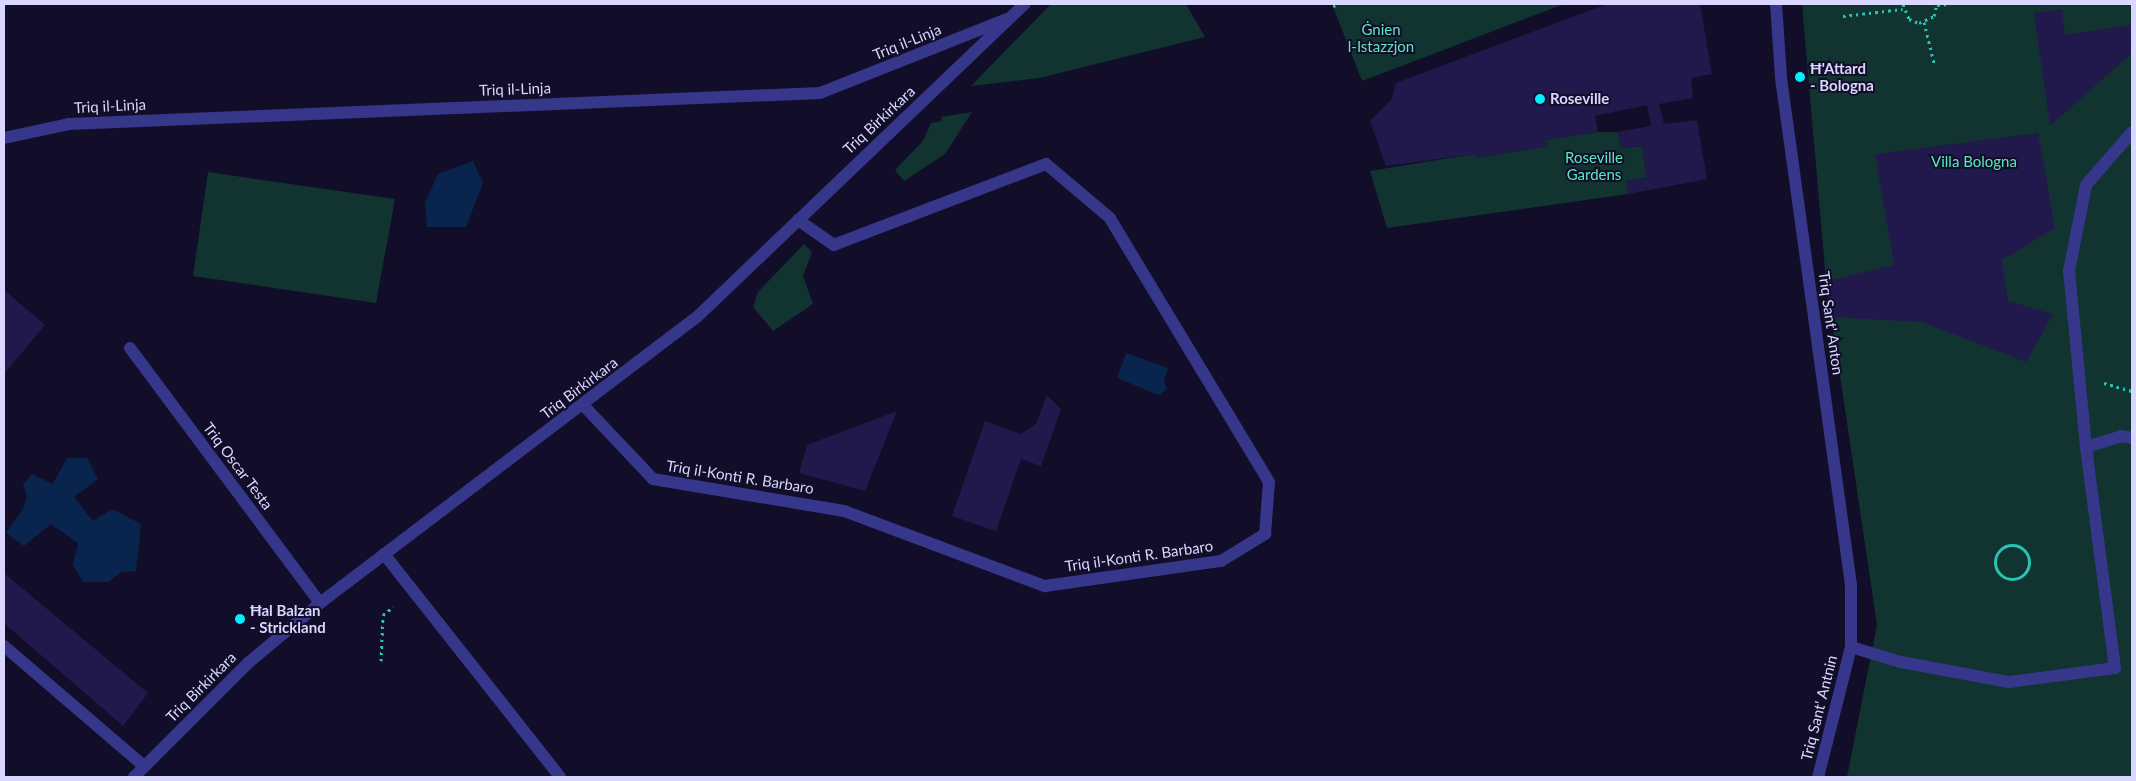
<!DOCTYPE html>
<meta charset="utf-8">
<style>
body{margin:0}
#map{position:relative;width:2136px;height:781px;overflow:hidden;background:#120e29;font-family:Lato,sans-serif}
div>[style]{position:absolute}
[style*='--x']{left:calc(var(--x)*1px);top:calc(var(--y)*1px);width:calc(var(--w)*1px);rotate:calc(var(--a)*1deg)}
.green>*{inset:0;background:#113431}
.water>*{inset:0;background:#09254e}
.building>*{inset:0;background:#21194c}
.path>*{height:3px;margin-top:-1.5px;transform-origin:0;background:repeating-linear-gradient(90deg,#27c3b3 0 2.5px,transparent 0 6.5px)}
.path>.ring{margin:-1.5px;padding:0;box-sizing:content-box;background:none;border:3px solid #27c3b3;border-radius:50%}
.service>*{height:12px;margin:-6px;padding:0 6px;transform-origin:6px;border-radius:6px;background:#36368b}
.minor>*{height:12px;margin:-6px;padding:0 6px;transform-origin:6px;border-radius:6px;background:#36368b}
.dots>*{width:14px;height:14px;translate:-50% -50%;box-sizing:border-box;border:2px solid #120e29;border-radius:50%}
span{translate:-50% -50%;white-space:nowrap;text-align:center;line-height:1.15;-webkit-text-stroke:4px #120e29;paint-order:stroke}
.park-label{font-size:15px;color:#59e8bf}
.street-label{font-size:15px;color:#d9d6ff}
.poi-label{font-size:15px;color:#d9d6ff;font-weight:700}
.left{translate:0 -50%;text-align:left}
.frame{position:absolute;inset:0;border:5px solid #d9d6ff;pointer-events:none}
</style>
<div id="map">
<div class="green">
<div style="clip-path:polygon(1051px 4px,1186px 4px,1205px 37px,1039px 78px,971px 86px)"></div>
<div style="clip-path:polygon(1332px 4px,1564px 4px,1362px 81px)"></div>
<div style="clip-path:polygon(1802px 4px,2132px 4px,2132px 777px,1847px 777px,1877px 625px,1826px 281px)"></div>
<div style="clip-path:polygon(972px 112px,945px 154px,904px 181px,895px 170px,923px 141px,931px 123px,942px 121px,941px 117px)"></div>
<div style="clip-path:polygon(1598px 132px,1618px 132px,1621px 148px,1642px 146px,1647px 177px,1627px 181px,1628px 194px,1387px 228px,1370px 171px,1474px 154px,1477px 158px,1547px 146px,1546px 140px)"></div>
<div style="clip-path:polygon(208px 172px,395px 199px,376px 303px,193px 276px)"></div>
<div style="clip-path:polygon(804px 244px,812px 252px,803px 276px,813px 304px,773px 331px,753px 307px,758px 292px)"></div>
</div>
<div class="water">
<div style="clip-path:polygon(473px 161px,483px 183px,466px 227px,427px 227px,425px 202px,438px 174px)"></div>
<div style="clip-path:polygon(1126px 353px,1168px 368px,1164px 381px,1167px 389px,1159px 395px,1117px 378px)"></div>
<div style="clip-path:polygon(67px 458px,87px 458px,98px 479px,74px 497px,93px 521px,112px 509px,141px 524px,136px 571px,121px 572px,109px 582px,83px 582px,73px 565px,78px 543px,51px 524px,24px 546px,6px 533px,23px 509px,27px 497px,23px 484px,32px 474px,53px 484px)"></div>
</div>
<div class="building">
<div style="clip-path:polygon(1607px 4px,1700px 4px,1712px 74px,1691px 78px,1693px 98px,1659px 104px,1664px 124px,1697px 120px,1707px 179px,1628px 194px,1627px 181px,1647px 177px,1642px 146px,1621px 148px,1618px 132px,1651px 126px,1647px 105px,1595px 116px,1598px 132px,1546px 140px,1547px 146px,1477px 158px,1474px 154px,1386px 166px,1370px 121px,1392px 99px,1396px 83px)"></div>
<div style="clip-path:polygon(2062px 9px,2065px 35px,2132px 25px,2132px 53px,2050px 126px,2034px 13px)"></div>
<div style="clip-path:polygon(2038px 133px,2055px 228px,2002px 260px,2008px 301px,2053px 314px,2026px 362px,1922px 322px,1831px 317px,1826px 281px,1894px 265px,1875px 154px)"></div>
<div style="clip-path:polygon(4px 290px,45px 325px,4px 374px)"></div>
<div style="clip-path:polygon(1047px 395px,1061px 409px,1041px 466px,1021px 459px,996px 531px,952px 516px,985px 421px,1021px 434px,1036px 424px)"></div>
<div style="clip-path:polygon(897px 411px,865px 491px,799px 473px,807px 445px)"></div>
<div style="clip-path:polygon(4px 573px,148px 693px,123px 726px,4px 623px)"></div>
</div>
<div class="path">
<div style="--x:1903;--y:4;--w:16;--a:68"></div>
<div style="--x:1909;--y:19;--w:11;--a:22"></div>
<div style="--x:1919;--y:23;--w:17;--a:-25"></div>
<div style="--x:1934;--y:16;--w:12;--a:-76"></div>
<div style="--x:1937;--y:5;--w:12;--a:-5"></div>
<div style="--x:1333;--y:6;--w:6;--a:-18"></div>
<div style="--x:1843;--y:16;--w:60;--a:-6.7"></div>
<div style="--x:1924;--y:22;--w:42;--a:76.3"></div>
<div style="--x:2104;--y:383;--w:29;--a:16"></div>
<div class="ring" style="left:1995px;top:545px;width:31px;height:31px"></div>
<div style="--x:381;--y:661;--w:46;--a:-87.5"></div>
<div style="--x:383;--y:615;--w:13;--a:-39"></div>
</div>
<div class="service">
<div style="--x:2086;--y:447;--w:37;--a:-17"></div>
<div style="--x:2121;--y:436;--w:11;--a:10"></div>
<div style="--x:1851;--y:647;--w:52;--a:16.7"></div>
<div style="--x:1901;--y:662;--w:110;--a:10.5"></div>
<div style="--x:2009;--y:682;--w:107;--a:-7.5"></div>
<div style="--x:2115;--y:668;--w:223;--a:-97.5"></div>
<div style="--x:2086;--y:447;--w:177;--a:-95.5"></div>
<div style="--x:2069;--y:271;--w:88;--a:-78.8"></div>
<div style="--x:2086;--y:185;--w:70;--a:-49"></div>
</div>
<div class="minor">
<div style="--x:1776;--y:4;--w:74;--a:86.1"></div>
<div style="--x:1781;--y:78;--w:512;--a:82.14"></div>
<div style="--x:1851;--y:585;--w:62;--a:90"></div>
<div style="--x:1851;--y:647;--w:134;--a:104.2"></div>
<div style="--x:4;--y:138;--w:66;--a:-12.2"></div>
<div style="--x:69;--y:124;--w:752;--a:-2.36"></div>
<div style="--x:820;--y:93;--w:201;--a:-21.6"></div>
<div style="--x:130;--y:348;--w:318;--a:53.3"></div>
<div style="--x:584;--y:406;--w:100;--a:46.6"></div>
<div style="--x:653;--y:479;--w:194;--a:9.5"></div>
<div style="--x:844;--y:511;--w:215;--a:20.5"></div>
<div style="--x:1045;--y:586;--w:178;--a:-8.1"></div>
<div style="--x:1221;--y:561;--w:52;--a:-31.5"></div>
<div style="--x:1265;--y:534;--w:52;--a:-85.6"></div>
<div style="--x:1269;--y:482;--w:308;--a:-121.1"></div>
<div style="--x:1110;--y:218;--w:84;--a:-139.8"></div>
<div style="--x:1046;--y:164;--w:227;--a:159.1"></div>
<div style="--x:834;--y:245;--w:44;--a:-145.2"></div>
<div style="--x:384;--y:554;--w:284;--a:51.7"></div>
<div style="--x:4;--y:646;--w:184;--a:40.6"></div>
<div style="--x:134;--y:777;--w:161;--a:-45"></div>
<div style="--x:248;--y:663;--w:94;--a:-39.8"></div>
<div style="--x:320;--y:603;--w:473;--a:-37.2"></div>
<div style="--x:697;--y:317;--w:453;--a:-43.7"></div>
</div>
<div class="dots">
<div style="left:1800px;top:77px;background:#02efff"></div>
<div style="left:1540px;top:99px;background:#02efff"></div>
<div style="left:240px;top:619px;background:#02efff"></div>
</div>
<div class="park-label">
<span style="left:1381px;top:38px">Ġnien<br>l-Istazzjon</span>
<span style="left:1594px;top:166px">Roseville<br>Gardens</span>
<span style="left:1974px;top:162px">Villa Bologna</span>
</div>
<div class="street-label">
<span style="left:907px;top:42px;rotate:-22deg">Triq il-Linja</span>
<span style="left:515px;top:89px;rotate:-2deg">Triq il-Linja</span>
<span style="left:110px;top:106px;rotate:-3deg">Triq il-Linja</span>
<span style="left:879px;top:120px;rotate:-43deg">Triq Birkirkara</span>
<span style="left:1831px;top:323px;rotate:82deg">Triq Sant' Anton</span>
<span style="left:579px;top:388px;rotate:-37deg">Triq Birkirkara</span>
<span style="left:238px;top:466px;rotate:53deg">Triq Oscar Testa</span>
<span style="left:740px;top:477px;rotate:9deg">Triq il-Konti R. Barbaro</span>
<span style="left:1139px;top:556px;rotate:-8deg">Triq il-Konti R. Barbaro</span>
<span style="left:201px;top:687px;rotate:-45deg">Triq Birkirkara</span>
<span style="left:1819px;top:708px;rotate:-76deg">Triq Sant' Antnin</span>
</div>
<div class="poi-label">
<span class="left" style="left:1810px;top:77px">Ħ'Attard<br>- Bologna</span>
<span class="left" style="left:1550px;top:99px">Roseville</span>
<span class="left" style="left:250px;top:619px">Ħal Balzan<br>- Strickland</span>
</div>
<div class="frame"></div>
</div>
